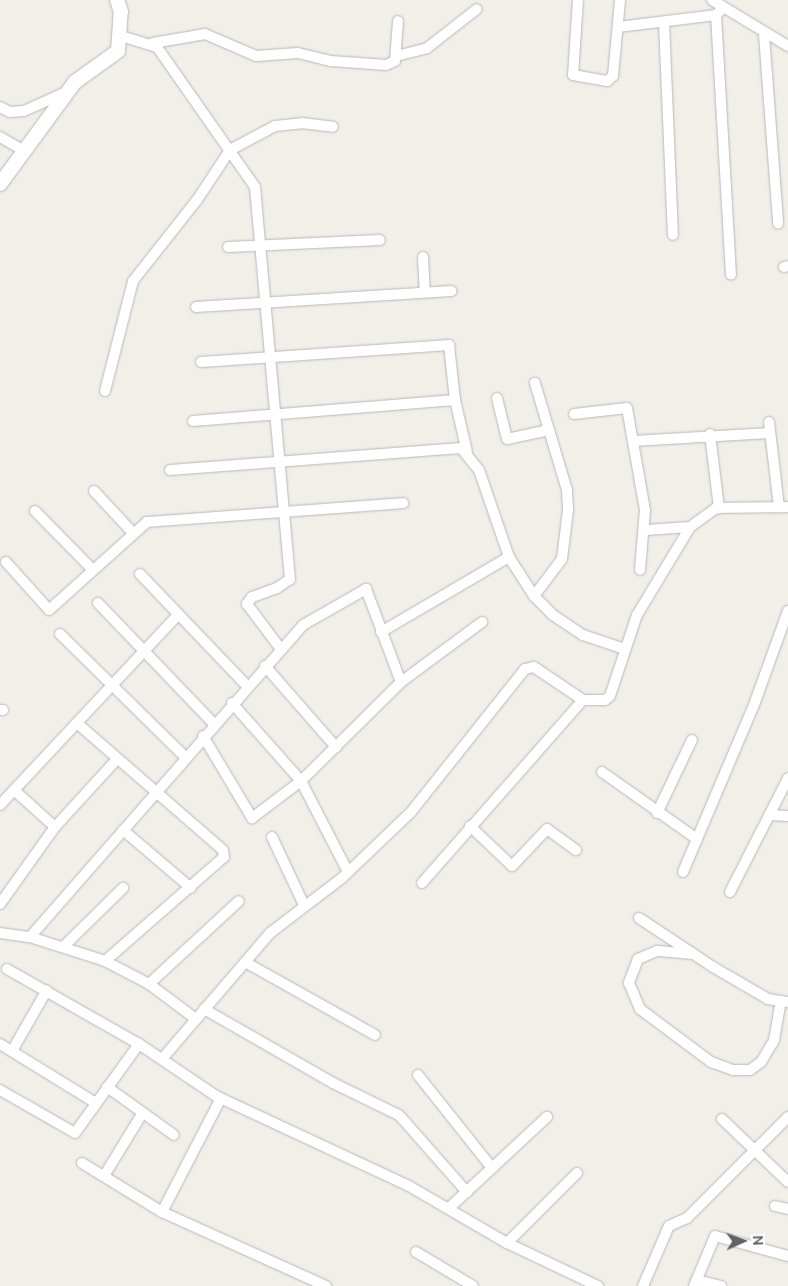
<!DOCTYPE html>
<style>
body{margin:0}
#map{position:relative;width:788px;height:1286px;overflow:hidden;background:#f1efe8;font-family:Ubuntu,sans-serif}
div>[style]{position:absolute}
[style*='--x']{left:calc(var(--x)*1px);top:calc(var(--y)*1px);width:calc(var(--w)*1px);rotate:calc(var(--a)*1deg)}
.roads{filter:drop-shadow(0 0 1px #b5b8bc) drop-shadow(0 0 1px #b5b8bc)}
.street>*{height:10px;margin:-5px;padding:0 5px;transform-origin:5px;border-radius:5px;background:#fff}
.secondary>*{height:14px;margin:-7px;padding:0 7px;transform-origin:7px;border-radius:7px;background:#fff}
span{translate:-50% -50%;white-space:nowrap;text-align:center;line-height:1.15;-webkit-text-stroke:5px #fff;paint-order:stroke}
.north{position:absolute;left:718px;top:1216px;width:50px;height:50px;-webkit-text-stroke:4px #fff;paint-order:stroke;rotate:88deg;font-size:14px;font-weight:700;line-height:20px;text-align:center;color:#5f6368}
.north::after{content:'';display:block;margin:auto;width:18px;height:22px;background:#5f6368;clip-path:polygon(50% 0,100% 100%,50% 72%,0 100%)}
</style>
<div id="map">
<div class="roads">
<div class="street">
<div style="--x:578;--y:0;--w:75;--a:93.8"></div>
<div style="--x:573;--y:75;--w:35;--a:10"></div>
<div style="--x:607;--y:81;--w:8;--a:-40"></div>
<div style="--x:613;--y:76;--w:76;--a:-84.7"></div>
<div style="--x:712;--y:0;--w:89;--a:31.2"></div>
<div style="--x:716;--y:15;--w:260;--a:86.7"></div>
<div style="--x:664;--y:22;--w:213;--a:87.6"></div>
<div style="--x:618;--y:27;--w:99;--a:-7"></div>
<div style="--x:716;--y:15;--w:8;--a:-45"></div>
<div style="--x:764;--y:35;--w:189;--a:85.7"></div>
<div style="--x:121;--y:36;--w:38;--a:17"></div>
<div style="--x:157;--y:47;--w:171;--a:55"></div>
<div style="--x:255;--y:187;--w:394;--a:84.9"></div>
<div style="--x:290;--y:579;--w:16;--a:145"></div>
<div style="--x:277;--y:588;--w:27;--a:160"></div>
<div style="--x:252;--y:597;--w:9;--a:126"></div>
<div style="--x:247;--y:604;--w:55;--a:53.1"></div>
<div style="--x:153;--y:43;--w:53;--a:-9.8"></div>
<div style="--x:205;--y:34;--w:56;--a:23.3"></div>
<div style="--x:256;--y:56;--w:42;--a:-4.1"></div>
<div style="--x:298;--y:53;--w:34;--a:14"></div>
<div style="--x:331;--y:61;--w:55;--a:4.2"></div>
<div style="--x:386;--y:65;--w:10;--a:-24"></div>
<div style="--x:395;--y:61;--w:40;--a:-85.7"></div>
<div style="--x:396;--y:56;--w:32;--a:-14"></div>
<div style="--x:427;--y:48;--w:63;--a:-38"></div>
<div style="--x:0;--y:107;--w:11;--a:27"></div>
<div style="--x:10;--y:112;--w:14;--a:-4"></div>
<div style="--x:24;--y:111;--w:46;--a:-24.3"></div>
<div style="--x:0;--y:137;--w:28;--a:30"></div>
<div style="--x:228;--y:247;--w:152;--a:-2.6"></div>
<div style="--x:423;--y:257;--w:35;--a:87"></div>
<div style="--x:784;--y:267;--w:4;--a:-14"></div>
<div style="--x:196;--y:307;--w:256;--a:-3.6"></div>
<div style="--x:201;--y:362;--w:249;--a:-3.9"></div>
<div style="--x:449;--y:345;--w:55;--a:83.8"></div>
<div style="--x:455;--y:400;--w:53;--a:77"></div>
<div style="--x:105;--y:391;--w:114;--a:-75.7"></div>
<div style="--x:133;--y:281;--w:103;--a:-51.7"></div>
<div style="--x:197;--y:200;--w:60;--a:-56.6"></div>
<div style="--x:230;--y:150;--w:51;--a:-28.1"></div>
<div style="--x:275;--y:126;--w:27;--a:-6"></div>
<div style="--x:302;--y:123;--w:31;--a:7"></div>
<div style="--x:497;--y:398;--w:42;--a:76.3"></div>
<div style="--x:507;--y:439;--w:43;--a:-12.1"></div>
<div style="--x:574;--y:414;--w:53;--a:-6.5"></div>
<div style="--x:627;--y:408;--w:104;--a:80"></div>
<div style="--x:645;--y:510;--w:60;--a:94.8"></div>
<div style="--x:193;--y:421;--w:263;--a:-4.6"></div>
<div style="--x:769;--y:422;--w:86;--a:83.3"></div>
<div style="--x:710;--y:434;--w:75;--a:83.1"></div>
<div style="--x:633;--y:441;--w:137;--a:-3.3"></div>
<div style="--x:170;--y:470;--w:292;--a:-4.3"></div>
<div style="--x:461;--y:448;--w:28;--a:51"></div>
<div style="--x:479;--y:470;--w:92;--a:71"></div>
<div style="--x:509;--y:557;--w:46;--a:57.3"></div>
<div style="--x:534;--y:596;--w:27;--a:45"></div>
<div style="--x:553;--y:615;--w:36;--a:34"></div>
<div style="--x:583;--y:635;--w:44;--a:18.4"></div>
<div style="--x:94;--y:491;--w:57;--a:47.1"></div>
<div style="--x:35;--y:511;--w:83;--a:45.5"></div>
<div style="--x:646;--y:530;--w:44;--a:-3.9"></div>
<div style="--x:6;--y:562;--w:64;--a:48.1"></div>
<div style="--x:49;--y:610;--w:132;--a:-41.9"></div>
<div style="--x:147;--y:522;--w:257;--a:-4.2"></div>
<div style="--x:140;--y:574;--w:155;--a:46.3"></div>
<div style="--x:534;--y:596;--w:46;--a:-52.9"></div>
<div style="--x:562;--y:559;--w:49;--a:-83"></div>
<div style="--x:568;--y:510;--w:20;--a:-93"></div>
<div style="--x:567;--y:490;--w:112;--a:-106.7"></div>
<div style="--x:98;--y:603;--w:168;--a:46.2"></div>
<div style="--x:381;--y:632;--w:148;--a:-30.4"></div>
<div style="--x:60;--y:634;--w:175;--a:44.5"></div>
<div style="--x:265;--y:666;--w:108;--a:48.8"></div>
<div style="--x:232;--y:703;--w:104;--a:48.5"></div>
<div style="--x:301;--y:781;--w:141;--a:-44.7"></div>
<div style="--x:401;--y:682;--w:101;--a:-36.5"></div>
<div style="--x:0;--y:710;--w:3;--a:0"></div>
<div style="--x:78;--y:724;--w:192;--a:41"></div>
<div style="--x:223;--y:850;--w:7;--a:82"></div>
<div style="--x:224;--y:857;--w:158;--a:138.8"></div>
<div style="--x:203;--y:736;--w:96;--a:59.1"></div>
<div style="--x:252;--y:818;--w:61;--a:-37.1"></div>
<div style="--x:301;--y:781;--w:102;--a:62.7"></div>
<div style="--x:602;--y:772;--w:116;--a:35.2"></div>
<div style="--x:14;--y:790;--w:55;--a:42.1"></div>
<div style="--x:0;--y:805;--w:260;--a:-46.9"></div>
<div style="--x:657;--y:813;--w:81;--a:-64.4"></div>
<div style="--x:769;--y:815;--w:19;--a:3"></div>
<div style="--x:470;--y:826;--w:58;--a:43.6"></div>
<div style="--x:512;--y:866;--w:51;--a:-46.6"></div>
<div style="--x:547;--y:829;--w:36;--a:36"></div>
<div style="--x:123;--y:830;--w:89;--a:40.5"></div>
<div style="--x:272;--y:837;--w:75;--a:64.8"></div>
<div style="--x:683;--y:872;--w:185;--a:-67"></div>
<div style="--x:755;--y:702;--w:97;--a:-70.1"></div>
<div style="--x:422;--y:883;--w:244;--a:-48.7"></div>
<div style="--x:730;--y:892;--w:128;--a:-63"></div>
<div style="--x:0;--y:904;--w:95;--a:-54.5"></div>
<div style="--x:55;--y:827;--w:92;--a:-47.6"></div>
<div style="--x:639;--y:918;--w:89;--a:33.5"></div>
<div style="--x:713;--y:967;--w:64;--a:30.2"></div>
<div style="--x:768;--y:999;--w:20;--a:9"></div>
<div style="--x:0;--y:933;--w:30;--a:8"></div>
<div style="--x:30;--y:937;--w:79;--a:17.7"></div>
<div style="--x:105;--y:961;--w:50;--a:27.6"></div>
<div style="--x:149;--y:984;--w:59;--a:36.7"></div>
<div style="--x:30;--y:937;--w:415;--a:-48.8"></div>
<div style="--x:303;--y:625;--w:73;--a:-29.7"></div>
<div style="--x:366;--y:589;--w:99;--a:69.4"></div>
<div style="--x:64;--y:946;--w:83;--a:-44.5"></div>
<div style="--x:693;--y:954;--w:36;--a:-175"></div>
<div style="--x:657;--y:951;--w:21;--a:157"></div>
<div style="--x:638;--y:959;--w:26;--a:111"></div>
<div style="--x:629;--y:983;--w:28;--a:67"></div>
<div style="--x:640;--y:1009;--w:89;--a:36.7"></div>
<div style="--x:711;--y:1062;--w:23;--a:20"></div>
<div style="--x:733;--y:1070;--w:17;--a:0"></div>
<div style="--x:750;--y:1070;--w:14;--a:-36"></div>
<div style="--x:761;--y:1062;--w:26;--a:-59"></div>
<div style="--x:774;--y:1040;--w:40;--a:-80"></div>
<div style="--x:245;--y:962;--w:149;--a:29.3"></div>
<div style="--x:7;--y:969;--w:152;--a:29.6"></div>
<div style="--x:139;--y:1044;--w:93;--a:34"></div>
<div style="--x:216;--y:1096;--w:213;--a:25"></div>
<div style="--x:409;--y:1186;--w:113;--a:30.2"></div>
<div style="--x:507;--y:1243;--w:101;--a:25.3"></div>
<div style="--x:149;--y:984;--w:122;--a:-42.7"></div>
<div style="--x:204;--y:1009;--w:149;--a:29.8"></div>
<div style="--x:333;--y:1083;--w:73;--a:25.9"></div>
<div style="--x:399;--y:1115;--w:103;--a:48.6"></div>
<div style="--x:0;--y:1044;--w:113;--a:31.6"></div>
<div style="--x:12;--y:1051;--w:70;--a:-60.2"></div>
<div style="--x:162;--y:1059;--w:166;--a:-49.4"></div>
<div style="--x:270;--y:933;--w:91;--a:-37.4"></div>
<div style="--x:342;--y:878;--w:95;--a:-43.7"></div>
<div style="--x:411;--y:812;--w:183;--a:-51.4"></div>
<div style="--x:525;--y:669;--w:9;--a:-13"></div>
<div style="--x:534;--y:667;--w:59;--a:34"></div>
<div style="--x:583;--y:700;--w:22;--a:0"></div>
<div style="--x:605;--y:700;--w:6;--a:-39"></div>
<div style="--x:610;--y:696;--w:85;--a:-71.6"></div>
<div style="--x:637;--y:615;--w:103;--a:-58.9"></div>
<div style="--x:690;--y:527;--w:32;--a:-36"></div>
<div style="--x:716;--y:508;--w:72;--a:-0.8"></div>
<div style="--x:418;--y:1075;--w:119;--a:51.5"></div>
<div style="--x:107;--y:1087;--w:82;--a:35.6"></div>
<div style="--x:0;--y:1090;--w:86;--a:29.8"></div>
<div style="--x:75;--y:1133;--w:110;--a:-54.3"></div>
<div style="--x:722;--y:1119;--w:91;--a:43.7"></div>
<div style="--x:82;--y:1163;--w:94;--a:31.5"></div>
<div style="--x:162;--y:1212;--w:180;--a:24.3"></div>
<div style="--x:104;--y:1176;--w:73;--a:-58.5"></div>
<div style="--x:775;--y:1206;--w:13;--a:13"></div>
<div style="--x:449;--y:1208;--w:134;--a:-42.9"></div>
<div style="--x:162;--y:1212;--w:128;--a:-62.6"></div>
<div style="--x:507;--y:1243;--w:99;--a:-45"></div>
<div style="--x:416;--y:1252;--w:66;--a:30.8"></div>
<div style="--x:697;--y:1280;--w:25;--a:14"></div>
<div style="--x:643;--y:1286;--w:65;--a:-66.6"></div>
<div style="--x:669;--y:1226;--w:20;--a:-24"></div>
<div style="--x:687;--y:1218;--w:143;--a:-45"></div>
<div style="--x:694;--y:1286;--w:54;--a:-67.2"></div>
<div style="--x:715;--y:1236;--w:76;--a:15.3"></div>
</div>
<div class="secondary">
<div style="--x:0;--y:184;--w:127;--a:-53.7"></div>
<div style="--x:75;--y:82;--w:53;--a:-35.8"></div>
<div style="--x:118;--y:51;--w:39;--a:-86"></div>
<div style="--x:121;--y:12;--w:13;--a:-108"></div>
</div>
</div>
<div class="north">N</div>
</div>
